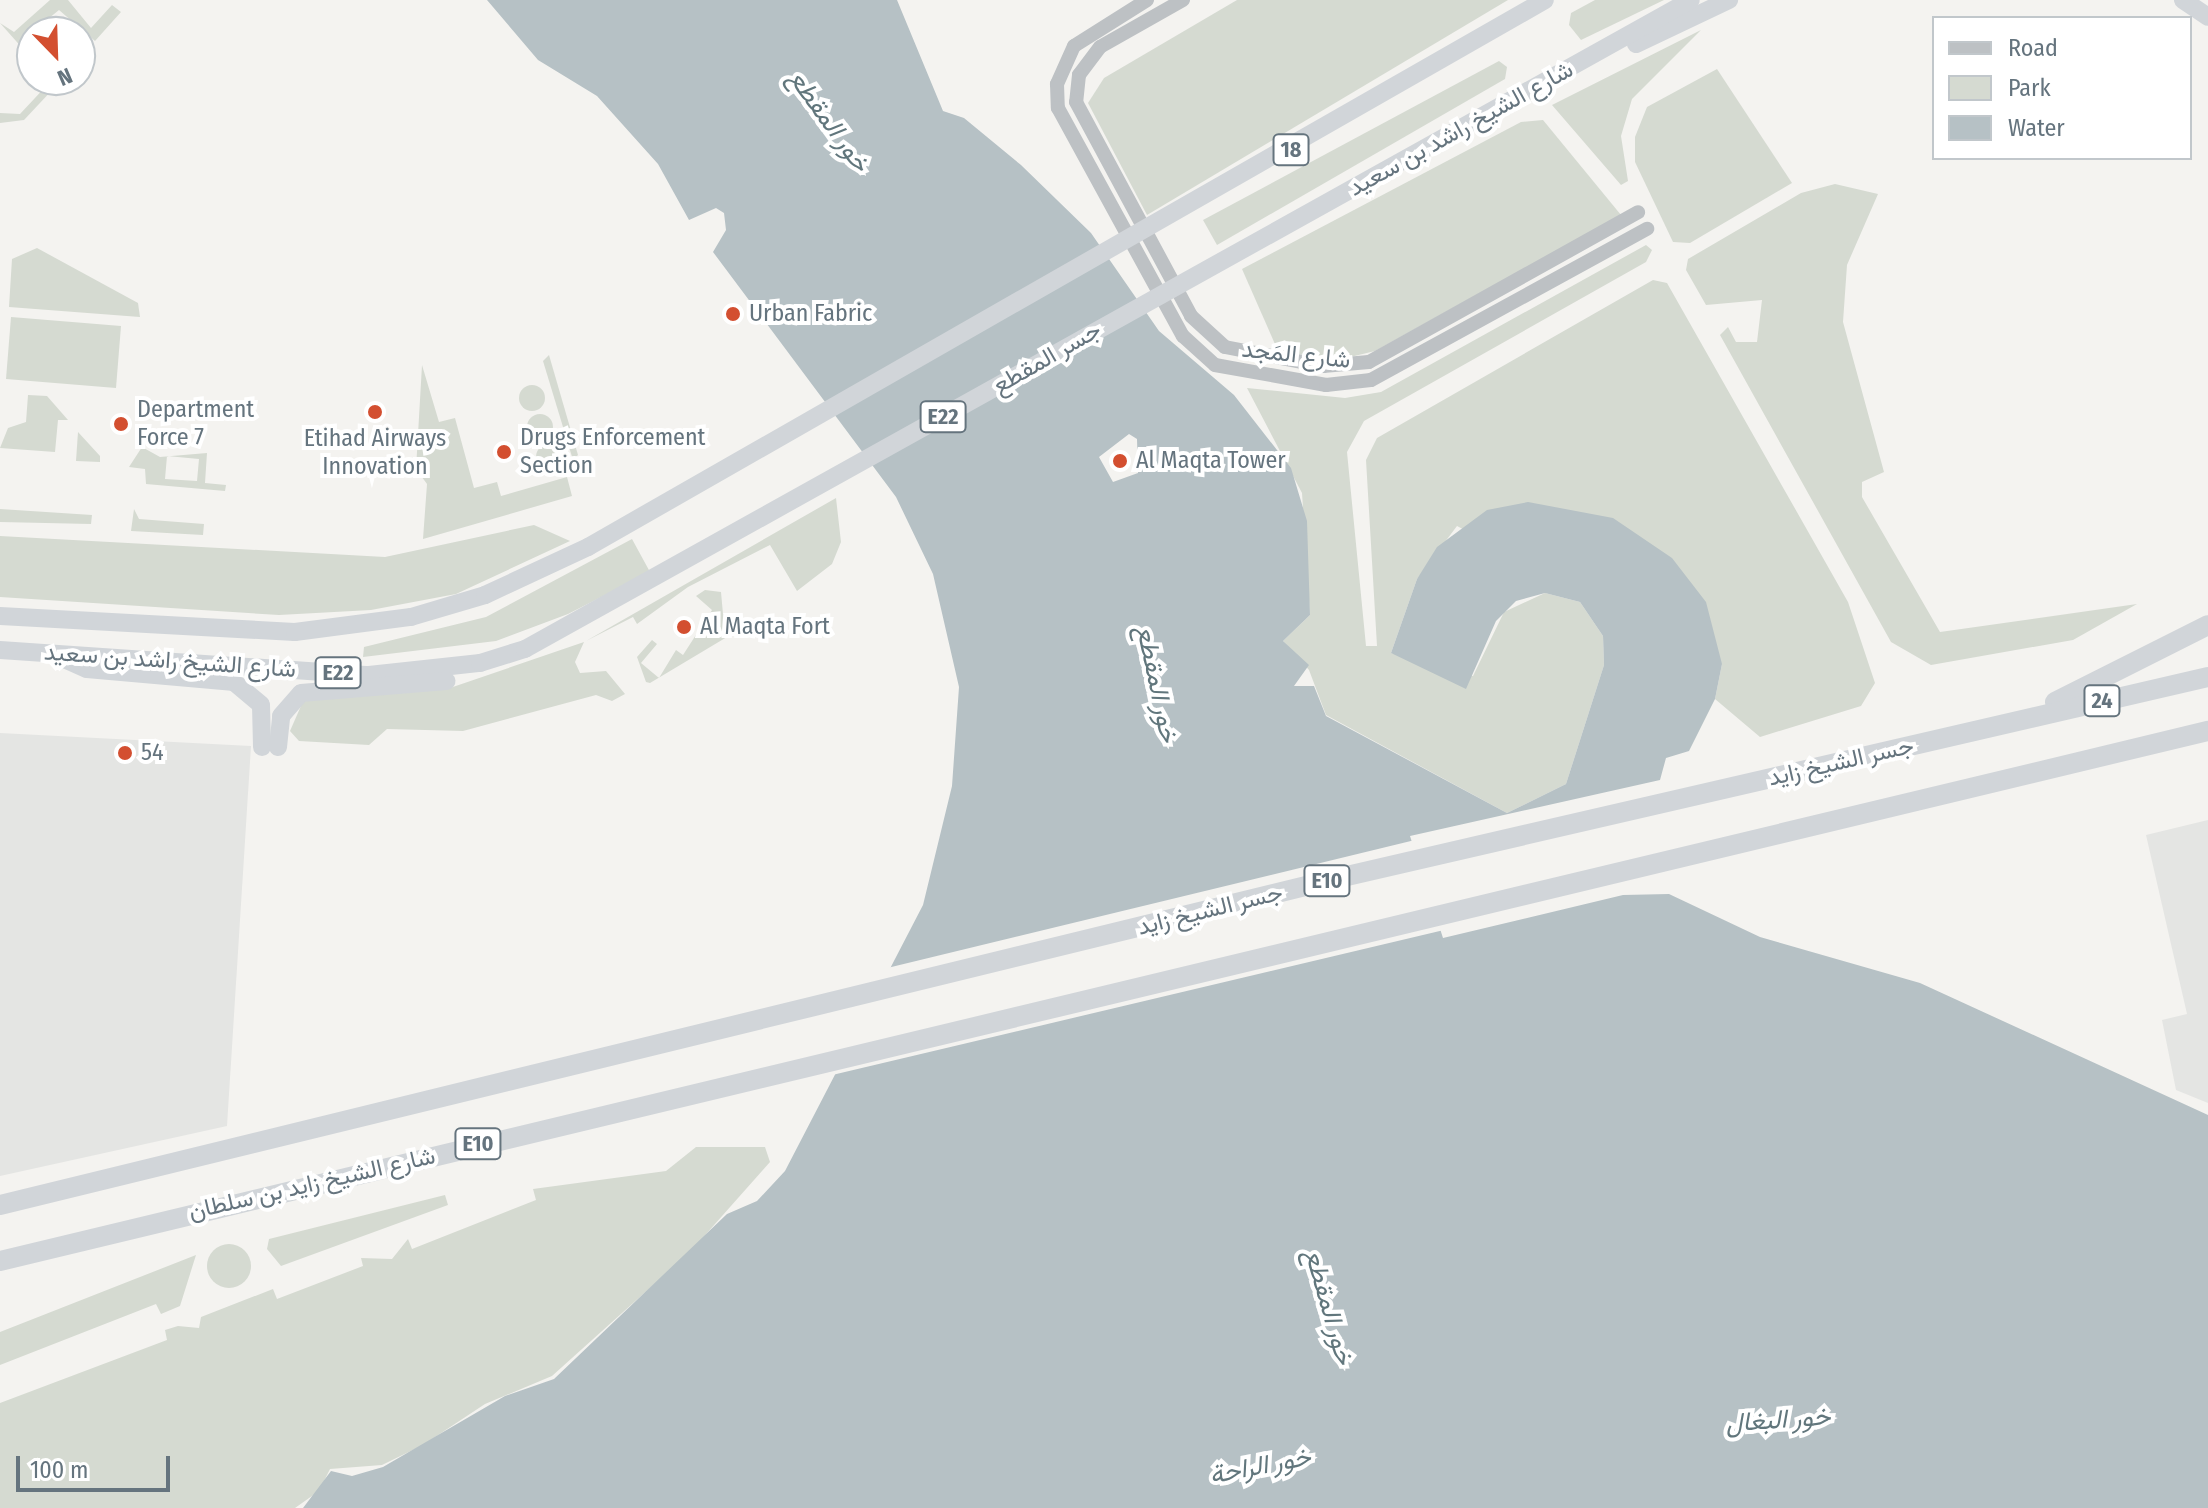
<!DOCTYPE html>
<meta charset="utf-8">
<style>
body{margin:0}
#map{position:relative;width:2208px;height:1508px;overflow:hidden;background:#f4f3f0;font-family:"Fira Sans Condensed",Vazirmatn,sans-serif}
div>[style]{position:absolute}
[style*='--x']{left:calc(var(--x)*1px);top:calc(var(--y)*1px);width:calc(var(--w)*1px);rotate:calc(var(--a)*1deg)}
.built>*{inset:0;background:#e4e5e3}
.green>*{inset:0;background:#d5dad1}
.round{border-radius:50%}
.water>*{inset:0;background:#b6c1c5}
.pier>*{inset:0;background:#f4f3f0}
.tertiary>*{height:14px;margin:-7px;padding:0 7px;transform-origin:7px;border-radius:7px;background:#bdc1c4}
.trunk>*{height:18px;margin:-9px;padding:0 9px;transform-origin:9px;border-radius:9px;background:#d1d5d9}
.motorway>*{height:20px;margin:-10px;padding:0 10px;transform-origin:10px;border-radius:10px;background:#d1d5d9}
.dots>*{width:22px;height:22px;translate:-50% -50%;box-sizing:border-box;border:4px solid #fff;border-radius:50%}
span{translate:-50% -50%;white-space:nowrap;text-align:center;line-height:1.15;-webkit-text-stroke:8px #fff;paint-order:stroke}
.shield-label span{padding:2px 6px;background:#fff;border:2px solid;border-radius:6px;-webkit-text-stroke-width:0}
.shield-label{font-size:22px;color:#65747e;font-weight:700}
.street-label{font-size:24px;color:#65747e}
.poi-label{font-size:24px;color:#65747e}
.left{translate:0 -50%;text-align:left}
.water-label{font-size:26px;color:#61767c;font-style:italic}
.legend{position:absolute;left:1932px;top:16px;width:260px;height:144px;box-sizing:border-box;background:#fff;border:2px solid #c1c7cb;margin:0;padding:10px 14px;list-style:none;font-size:24px;color:#65747e}
.legend li{display:flex;align-items:center;gap:16px;height:40px}
.legend b{width:40px;border:2px solid #c1c7cb}
.north{position:absolute;left:16px;top:16px;width:80px;height:80px;box-sizing:border-box;background:#fff;border:2px solid #c1c7cb;border-radius:50%;rotate:157deg;font-size:22px;font-weight:700;line-height:32px;text-align:center;color:#65747e}
.north::after{content:'';display:block;margin:auto;width:28px;height:36px;background:#d34f30;clip-path:polygon(50% 0,100% 100%,50% 72%,0 100%)}
.scale{position:absolute;left:16px;top:1456px;width:154px;height:36px;box-sizing:border-box;border:4px solid #65747e;border-top:0;padding-left:10px;font-size:24px;line-height:28px;white-space:nowrap;color:#65747e;-webkit-text-stroke:6px #fff;paint-order:stroke}
</style>
<div id="map">
<div class="built">
<div style="clip-path:polygon(0 733px,251px 746px,227px 1126px,0 1176px)"></div>
<div style="clip-path:polygon(2208px 820px,2208px 1103px,2176px 1090px,2162px 1020px,2187px 1014px,2146px 835px)"></div>
</div>
<div class="green">
<div style="clip-path:polygon(50px 0,68px 0,91px 28px,112px 5px,121px 12px,95px 41px,59px 10px,32px 32px,32px 59px,0 23px,14px 32px)"></div>
<div style="clip-path:polygon(1237px 0,1508px 0,1147px 215px,1088px 103px,1104px 78px)"></div>
<div style="clip-path:polygon(1595px 0,1664px 0,1581px 40px,1569px 25px,1571px 13px)"></div>
<div style="clip-path:polygon(1701px 30px,1632px 99px,1621px 136px,1628px 181px,1621px 185px,1552px 105px)"></div>
<div style="clip-path:polygon(1499px 61px,1507px 67px,1505px 79px,1217px 245px,1203px 220px)"></div>
<div style="clip-path:polygon(1717px 69px,1792px 183px,1690px 243px,1673px 242px,1635px 162px,1635px 137px,1647px 107px)"></div>
<div style="clip-path:polygon(49px 83px,54px 88px,24px 120px,0 123px,0 113px,20px 114px)"></div>
<div style="clip-path:polygon(1543px 120px,1621px 215px,1375px 351px,1338px 360px,1278px 351px,1242px 269px,1521px 122px)"></div>
<div style="clip-path:polygon(1835px 184px,1878px 194px,1847px 265px,1843px 322px,1884px 472px,1862px 482px,1862px 497px,1940px 632px,2137px 604px,2073px 640px,1931px 665px,1891px 642px,1720px 335px,1728px 327px,1736px 342px,1757px 342px,1762px 300px,1706px 305px,1686px 270px,1688px 259px,1801px 193px)"></div>
<div style="clip-path:polygon(1646px 245px,1652px 250px,1646px 262px,1364px 421px,1347px 452px,1366px 646px,1377px 646px,1366px 460px,1377px 438px,1653px 280px,1667px 283px,1848px 602px,1875px 683px,1861px 706px,1760px 737px,1715px 699px,1722px 664px,1457px 526px,1417px 579px,1391px 653px,1473px 676px,1504px 612px,1545px 593px,1580px 602px,1603px 636px,1604px 665px,1566px 784px,1507px 813px,1326px 715px,1309px 670px,1283px 641px,1310px 615px,1302px 493px,1247px 388px,1345px 398px,1381px 392px)"></div>
<div style="clip-path:polygon(37px 248px,138px 303px,140px 317px,9px 307px,12px 259px)"></div>
<div style="clip-path:polygon(11px 317px,121px 326px,116px 388px,6px 379px)"></div>
<div style="clip-path:polygon(549px 355px,578px 455px,573px 460px,543px 361px)"></div>
<div style="clip-path:polygon(422px 365px,439px 422px,455px 418px,474px 488px,497px 482px,501px 496px,567px 477px,572px 496px,423px 539px,427px 484px,416px 469px)"></div>
<div class="round" style="left:519px;top:385px;width:26px;height:26px"></div>
<div style="clip-path:polygon(28px 395px,47px 396px,68px 420px,58px 420px,55px 452px,0 448px,8px 428px,26px 422px)"></div>
<div class="round" style="left:527px;top:414px;width:26px;height:26px"></div>
<div style="clip-path:polygon(78px 432px,100px 456px,100px 462px,76px 461px)"></div>
<div class="round" style="left:536px;top:444px;width:26px;height:26px"></div>
<div style="clip-path:polygon(evenodd,142px 447px,160px 457px,207px 453px,205px 483px,226px 485px,225px 491px,146px 484px,145px 469px,129px 467px,142px 447px,167px 456px,199px 459px,197px 481px,165px 479px,167px 456px)"></div>
<div style="clip-path:polygon(836px 498px,841px 542px,832px 564px,797px 591px,770px 545px,688px 587px,637px 624px,633px 617px,586px 641px)"></div>
<div style="clip-path:polygon(0 509px,92px 515px,91px 524px,0 522px)"></div>
<div style="clip-path:polygon(134px 509px,139px 519px,204px 524px,203px 535px,131px 531px)"></div>
<div style="clip-path:polygon(534px 525px,570px 541px,456px 594px,371px 610px,279px 615px,0 597px,0 536px,385px 557px)"></div>
<div style="clip-path:polygon(632px 539px,650px 572px,568px 614px,496px 641px,363px 657px,364px 647px,486px 617px)"></div>
<div style="clip-path:polygon(705px 590px,721px 592px,723px 614px,741px 618px,742px 628px,650px 683px,646px 682px,637px 657px,652px 640px,657px 644px,641px 663px,659px 678px,676px 650px,683px 655px,712px 610px,696px 596px)"></div>
<div style="clip-path:polygon(584px 642px,575px 662px,580px 673px,606px 671px,625px 694px,612px 701px,596px 695px,463px 731px,387px 729px,369px 745px,299px 741px,290px 731px,304px 699px,447px 689px)"></div>
<div style="clip-path:polygon(696px 1147px,765px 1147px,770px 1162px,691px 1251px,552px 1376px,485px 1404px,423px 1445px,382px 1465px,330px 1469px,319px 1491px,295px 1508px,0 1508px,0 1403px,167px 1340px,165px 1330px,178px 1326px,199px 1328px,201px 1317px,273px 1289px,277px 1299px,363px 1266px,361px 1258px,392px 1259px,408px 1239px,412px 1249px,536px 1200px,533px 1189px,666px 1171px)"></div>
<div style="clip-path:polygon(445px 1195px,448px 1205px,281px 1266px,267px 1249px,269px 1239px)"></div>
<div class="round" style="left:207px;top:1244px;width:44px;height:44px"></div>
<div style="clip-path:polygon(196px 1255px,180px 1306px,161px 1314px,156px 1304px,0 1365px,0 1332px)"></div>
</div>
<div class="water">
<div style="clip-path:polygon(evenodd,487px 0,897px 0,943px 111px,964px 118px,1021px 165px,1091px 233px,1159px 331px,1234px 395px,1291px 468px,1307px 521px,1310px 615px,1283px 641px,1309px 665px,1294px 686px,1314px 686px,1326px 716px,1507px 813px,1566px 784px,1604px 665px,1603px 636px,1580px 602px,1545px 593px,1516px 601px,1496px 621px,1466px 689px,1391px 653px,1417px 579px,1437px 547px,1487px 510px,1528px 502px,1613px 518px,1672px 558px,1706px 602px,1722px 664px,1715px 699px,1689px 751px,1666px 758px,1660px 780px,1410px 836px,1443px 938px,1623px 895px,1669px 894px,1760px 937px,1920px 983px,2208px 1115px,2208px 1508px,303px 1508px,331px 1471px,352px 1476px,383px 1467px,505px 1396px,554px 1379px,727px 1214px,757px 1201px,785px 1171px,923px 905px,952px 786px,959px 687px,933px 574px,896px 497px,713px 252px,726px 230px,724px 213px,716px 208px,689px 220px,658px 164px,597px 96px,538px 60px,487px 0,1129px 434px,1137px 439px,1138px 473px,1113px 482px,1099px 457px,1129px 434px)"></div>
</div>
<div class="pier">
<div style="clip-path:polygon(1415px 840px,1444px 930px,828px 1076px,879px 970px)"></div>
</div>
<div class="tertiary">
<div style="--x:1147;--y:0;--w:86;--a:147.8"></div>
<div style="--x:1074;--y:46;--w:42;--a:114.1"></div>
<div style="--x:1057;--y:84;--w:24;--a:88"></div>
<div style="--x:1058;--y:108;--w:260;--a:61.3"></div>
<div style="--x:1183;--y:336;--w:43;--a:42.2"></div>
<div style="--x:1215;--y:365;--w:113;--a:10.2"></div>
<div style="--x:1326;--y:385;--w:45;--a:-6.3"></div>
<div style="--x:1371;--y:380;--w:315;--a:-28.7"></div>
<div style="--x:1183;--y:0;--w:95;--a:150.5"></div>
<div style="--x:1100;--y:47;--w:35;--a:127"></div>
<div style="--x:1079;--y:75;--w:27;--a:96"></div>
<div style="--x:1076;--y:102;--w:243;--a:61.7"></div>
<div style="--x:1191;--y:316;--w:46;--a:42.4"></div>
<div style="--x:1225;--y:347;--w:100;--a:11"></div>
<div style="--x:1323;--y:366;--w:46;--a:-5"></div>
<div style="--x:1369;--y:362;--w:308;--a:-29.1"></div>
</div>
<div class="trunk">
<div style="--x:2183;--y:0;--w:30;--a:34"></div>
<div style="--x:1636;--y:44;--w:103;--a:-25.3"></div>
<div style="--x:0;--y:616;--w:295;--a:3.1"></div>
<div style="--x:295;--y:632;--w:117;--a:-7.4"></div>
<div style="--x:411;--y:617;--w:77;--a:-16.6"></div>
<div style="--x:485;--y:595;--w:114;--a:-25"></div>
<div style="--x:588;--y:547;--w:1102;--a:-29.75"></div>
<div style="--x:0;--y:650;--w:370;--a:3.9"></div>
<div style="--x:369;--y:675;--w:112;--a:-6.2"></div>
<div style="--x:480;--y:663;--w:47;--a:-17.3"></div>
<div style="--x:525;--y:649;--w:1334;--a:-29.1"></div>
<div style="--x:62;--y:658;--w:27;--a:24"></div>
<div style="--x:87;--y:669;--w:148;--a:5.1"></div>
<div style="--x:234;--y:682;--w:35;--a:40"></div>
<div style="--x:261;--y:705;--w:42;--a:88.6"></div>
<div style="--x:278;--y:747;--w:31;--a:-84"></div>
<div style="--x:281;--y:716;--w:30;--a:-49"></div>
<div style="--x:301;--y:693;--w:146;--a:-4.7"></div>
</div>
<div class="motorway">
<div style="--x:2055;--y:702;--w:171;--a:-26.7"></div>
<div style="--x:0;--y:1205;--w:1373;--a:-13.73"></div>
<div style="--x:1334;--y:879;--w:897;--a:-13.01"></div>
<div style="--x:0;--y:1261;--w:2271;--a:-13.5"></div>
</div>
<div class="dots">
<div style="left:733px;top:314px;background:#d34f30"></div>
<div style="left:375px;top:412px;background:#d34f30"></div>
<div style="left:121px;top:424px;background:#d34f30"></div>
<div style="left:504px;top:452px;background:#d34f30"></div>
<div style="left:1120px;top:461px;background:#d34f30"></div>
<div style="left:684px;top:627px;background:#d34f30"></div>
<div style="left:125px;top:753px;background:#d34f30"></div>
</div>
<div class="shield-label">
<span style="left:1291px;top:150px">18</span>
<span style="left:943px;top:417px">E22</span>
<span style="left:338px;top:673px">E22</span>
<span style="left:2102px;top:701px">24</span>
<span style="left:1327px;top:881px">E10</span>
<span style="left:478px;top:1144px">E10</span>
</div>
<div class="street-label">
<span style="left:1461px;top:129px;rotate:-29deg">شارع الشيخ راشد بن سعيد</span>
<span style="left:1296px;top:355px;rotate:6deg">شارع المَجد</span>
<span style="left:1047px;top:358px;rotate:-30deg">جسر المقطع</span>
<span style="left:170px;top:661px;rotate:4deg">شارع الشيخ راشد بن سعيد</span>
<span style="left:1841px;top:762px;rotate:-13deg">جسر الشيخ زايد</span>
<span style="left:1210px;top:910px;rotate:-14deg">جسر الشيخ زايد</span>
<span style="left:312px;top:1184px;rotate:-13deg">شارع الشيخ زايد بن سلطان</span>
</div>
<div class="poi-label">
<span class="left" style="left:749px;top:314px">Urban Fabric</span>
<span class="left" style="left:137px;top:424px">Department<br>Force 7</span>
<span class="left" style="left:520px;top:452px">Drugs Enforcement<br>Section</span>
<span style="left:375px;top:453px">Etihad Airways<br>Innovation</span>
<span class="left" style="left:1136px;top:461px">Al Maqta Tower</span>
<span class="left" style="left:700px;top:627px">Al Maqta Fort</span>
<span class="left" style="left:141px;top:753px">54</span>
</div>
<div class="water-label">
<span style="left:829px;top:121px;rotate:54deg">خور المقطع</span>
<span style="left:1157px;top:684px;rotate:78deg">خور المقطع</span>
<span style="left:1329px;top:1307px;rotate:74deg">خور المقطع</span>
<span style="left:1778px;top:1420px;rotate:-4deg">خور البغال</span>
<span style="left:1260px;top:1466px;rotate:-11deg">خور الراحة</span>
</div>
<ul class="legend">
<li><b style="height:10px;background:#bdc1c4"></b>Road</li>
<li><b style="height:22px;background:#d5dad1"></b>Park</li>
<li><b style="height:22px;background:#b6c1c5"></b>Water</li>
</ul>
<div class="north">N</div>
<div class="scale">100 m</div>
</div>
